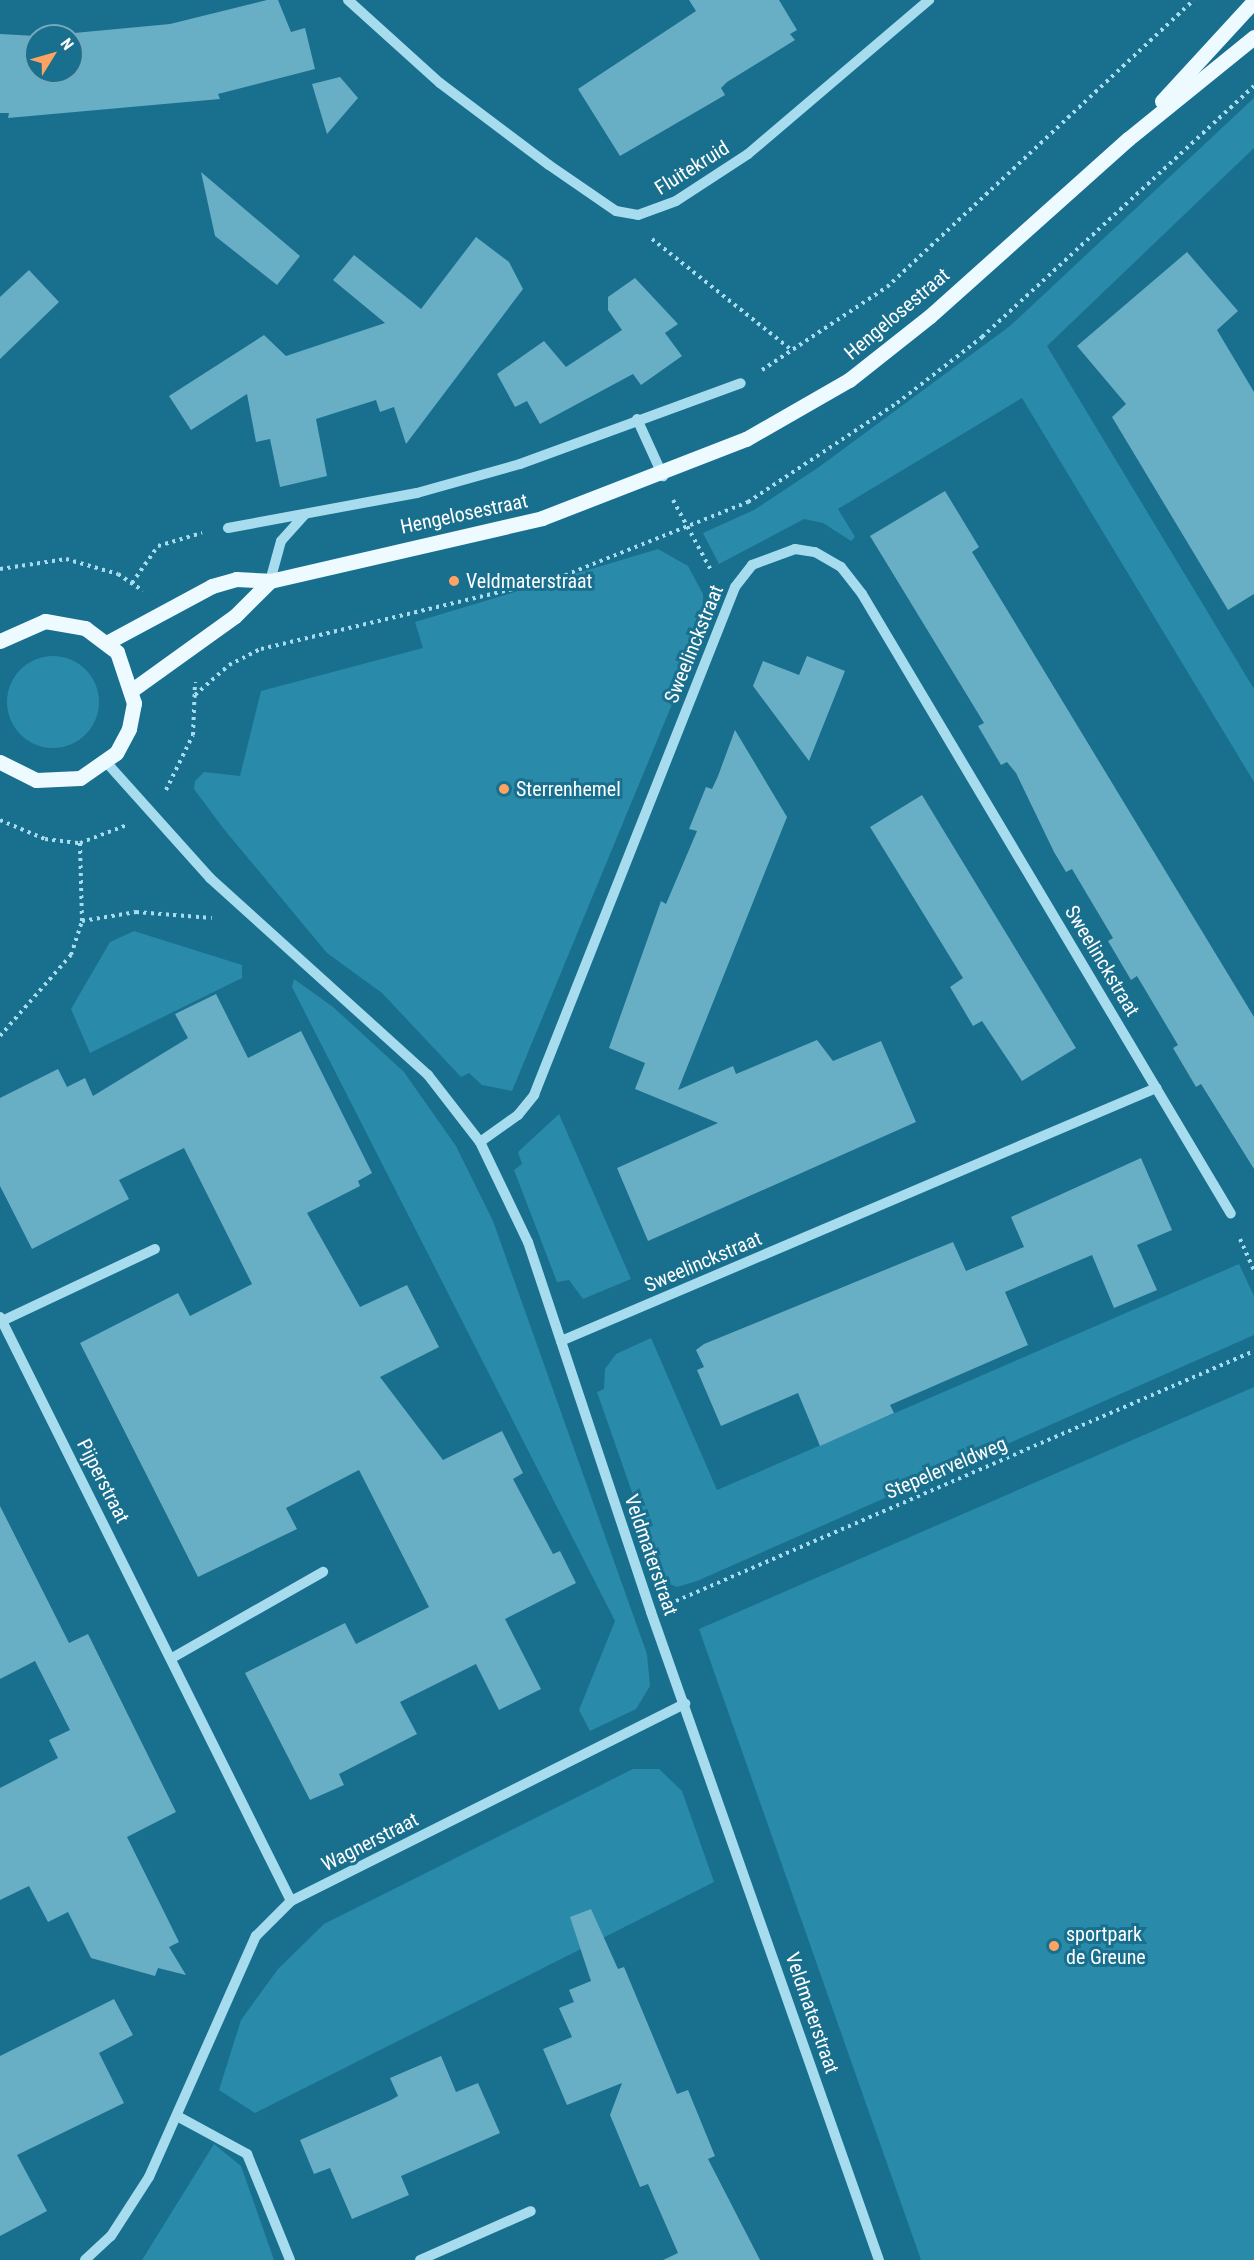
<!DOCTYPE html>
<style>
body{margin:0}
#map{position:relative;width:1254px;height:2260px;overflow:hidden;background:#196f8e;font-family:"Roboto Condensed",sans-serif}
div>[style]{position:absolute}
[style*='--x']{left:calc(var(--x)*1px);top:calc(var(--y)*1px);width:calc(var(--w)*1px);rotate:calc(var(--a)*1deg)}
.green>*{inset:0;background:#298aaa}
.round{border-radius:50%}
.building>*{inset:0;background:#68aec5}
.path>*{height:4px;margin-top:-2px;transform-origin:0;background:repeating-linear-gradient(90deg,#a6dcee 0 3px,transparent 0 7.5px)}
.minor>*{height:10px;margin:-5px;padding:0 5px;transform-origin:5px;border-radius:5px;background:#a6dcee}
.major>*{height:15px;margin:-7.5px;padding:0 7.5px;transform-origin:7.5px;border-radius:7.5px;background:#edfaff}
.dots>*{width:16px;height:16px;translate:-50% -50%;box-sizing:border-box;border:3px solid #196f8e;border-radius:50%}
span{translate:-50% -50%;white-space:nowrap;text-align:center;line-height:1.15;-webkit-text-stroke:6px #196f8e;paint-order:stroke}
.street-label{font-size:20px;color:#fff}
.poi-label{font-size:20px;color:#fff}
.left{translate:0 -50%;text-align:left}
.north{position:absolute;left:24px;top:24px;width:60px;height:60px;box-sizing:border-box;background:#196f8e;border:2px solid #75a9bb;border-radius:50%;rotate:53deg;font-size:16px;font-weight:700;line-height:24px;text-align:center;color:#fff}
.north::after{content:'';display:block;margin:auto;width:21px;height:27px;background:#ffa363;clip-path:polygon(50% 0,100% 100%,50% 72%,0 100%)}
</style>
<div id="map">
<div class="green">
<div style="clip-path:polygon(1254px 98px,1254px 148px,1047px 346px,1254px 689px,1254px 782px,1022px 398px,838px 509px,855px 537px,851px 541px,823px 523px,804px 519px,719px 564px,703px 533px,754px 510px,819px 467px,1010px 326px)"></div>
<div style="clip-path:polygon(658px 549px,688px 566px,703px 594px,704px 627px,512px 1091px,482px 1085px,469px 1073px,461px 1077px,382px 993px,327px 953px,223px 828px,194px 789px,195px 781px,204px 772px,240px 776px,261px 691px,423px 648px,415px 622px)"></div>
<div class="round" style="left:7px;top:656px;width:92px;height:92px"></div>
<div style="clip-path:polygon(134px 931px,242px 965px,242px 978px,90px 1053px,71px 1009px,110px 942px)"></div>
<div style="clip-path:polygon(294px 979px,333px 1007px,404px 1072px,456px 1146px,493px 1221px,647px 1654px,650px 1686px,636px 1709px,590px 1731px,579px 1710px,615px 1621px,292px 987px)"></div>
<div style="clip-path:polygon(559px 1114px,631px 1279px,583px 1299px,569px 1280px,557px 1282px,514px 1170px,522px 1164px,518px 1152px)"></div>
<div style="clip-path:polygon(1239px 1264px,1254px 1296px,1254px 1335px,697px 1581px,677px 1587px,663px 1581px,597px 1392px,604px 1389px,605px 1369px,616px 1354px,651px 1338px,717px 1490px)"></div>
<div style="clip-path:polygon(1254px 1387px,1254px 2260px,921px 2260px,699px 1629px)"></div>
<div style="clip-path:polygon(633px 1769px,659px 1769px,682px 1791px,714px 1882px,255px 2113px,219px 2090px,241px 2020px,278px 1969px,324px 1924px)"></div>
<div style="clip-path:polygon(214px 2144px,241px 2166px,274px 2260px,142px 2260px)"></div>
</div>
<div class="building">
<div style="clip-path:polygon(267px 0,278px 0,291px 32px,305px 28px,315px 69px,218px 94px,220px 99px,8px 118px,9px 113px,0 113px,0 34px,36px 36px,36px 72px,72px 72px,72px 36px,42px 36px,170px 24px)"></div>
<div style="clip-path:polygon(689px 0,779px 0,797px 30px,790px 34px,795px 40px,727px 82px,721px 88px,725px 95px,620px 156px,578px 89px,696px 11px)"></div>
<div style="clip-path:polygon(340px 77px,358px 98px,327px 134px,312px 84px)"></div>
<div style="clip-path:polygon(201px 172px,300px 256px,277px 285px,215px 236px)"></div>
<div style="clip-path:polygon(476px 237px,509px 262px,523px 289px,406px 444px,394px 407px,380px 412px,376px 400px,316px 419px,327px 476px,280px 487px,270px 439px,256px 442px,247px 394px,191px 430px,169px 396px,264px 335px,286px 356px,385px 323px,333px 280px,354px 255px,421px 309px)"></div>
<div style="clip-path:polygon(1187px 252px,1238px 311px,1217px 330px,1254px 392px,1254px 594px,1228px 610px,1112px 417px,1126px 404px,1077px 346px)"></div>
<div style="clip-path:polygon(29px 270px,59px 302px,0 359px,0 297px)"></div>
<div style="clip-path:polygon(635px 278px,678px 324px,665px 333px,682px 356px,641px 385px,633px 374px,540px 424px,527px 401px,515px 407px,497px 374px,544px 341px,566px 367px,622px 330px,608px 310px,608px 297px)"></div>
<div style="clip-path:polygon(945px 491px,979px 547px,972px 552px,1254px 1017px,1254px 1169px,1201px 1084px,1196px 1087px,1173px 1048px,1178px 1045px,1137px 976px,1131px 980px,1108px 941px,1113px 938px,1072px 869px,1066px 872px,1054px 852px,1016px 773px,1007px 762px,1001px 765px,978px 726px,984px 723px,870px 536px)"></div>
<div style="clip-path:polygon(807px 656px,845px 671px,809px 761px,753px 686px,763px 661px,799px 675px)"></div>
<div style="clip-path:polygon(735px 730px,787px 817px,678px 1090px,733px 1066px,736px 1074px,817px 1040px,833px 1061px,881px 1041px,916px 1122px,648px 1241px,617px 1168px,718px 1123px,635px 1089px,645px 1063px,609px 1048px,661px 901px,666px 904px,697px 831px,689px 829px,706px 787px,712px 789px,718px 776px)"></div>
<div style="clip-path:polygon(922px 795px,1076px 1048px,1022px 1081px,982px 1021px,973px 1026px,950px 987px,963px 978px,870px 827px)"></div>
<div style="clip-path:polygon(216px 994px,248px 1058px,301px 1031px,372px 1173px,358px 1181px,360px 1186px,307px 1213px,360px 1307px,407px 1285px,439px 1347px,380px 1377px,443px 1460px,502px 1431px,523px 1473px,513px 1479px,553px 1554px,560px 1551px,576px 1583px,505px 1619px,541px 1689px,499px 1710px,476px 1664px,400px 1702px,417px 1734px,339px 1774px,344px 1785px,310px 1800px,245px 1673px,345px 1623px,356px 1644px,429px 1607px,359px 1470px,286px 1508px,297px 1529px,198px 1577px,80px 1343px,178px 1293px,190px 1316px,252px 1284px,184px 1148px,119px 1180px,129px 1199px,32px 1249px,0 1186px,0 1098px,58px 1069px,67px 1087px,85px 1078px,93px 1096px,188px 1038px,175px 1014px)"></div>
<div style="clip-path:polygon(1141px 1158px,1172px 1230px,1137px 1245px,1157px 1290px,1114px 1308px,1092px 1255px,1005px 1292px,1028px 1345px,890px 1405px,894px 1413px,820px 1446px,798px 1393px,721px 1426px,697px 1370px,704px 1367px,696px 1350px,704px 1344px,953px 1242px,966px 1271px,1024px 1247px,1011px 1217px)"></div>
<div style="clip-path:polygon(0 1506px,69px 1643px,88px 1634px,176px 1812px,127px 1837px,179px 1942px,169px 1947px,186px 1975px,158px 1968px,155px 1976px,91px 1958px,68px 1912px,48px 1922px,29px 1886px,0 1900px,0 1788px,58px 1758px,49px 1740px,70px 1730px,35px 1661px,0 1679px)"></div>
<div style="clip-path:polygon(591px 1909px,618px 1969px,624px 1967px,677px 2094px,688px 2090px,715px 2156px,708px 2159px,760px 2260px,663px 2260px,678px 2253px,648px 2184px,640px 2187px,610px 2115px,622px 2083px,567px 2105px,543px 2049px,572px 2037px,559px 2008px,574px 2002px,569px 1990px,591px 1981px,570px 1917px)"></div>
<div style="clip-path:polygon(114px 1999px,133px 2035px,99px 2053px,124px 2103px,17px 2155px,47px 2211px,0 2236px,0 2056px)"></div>
<div style="clip-path:polygon(441px 2056px,456px 2092px,478px 2083px,500px 2133px,401px 2176px,409px 2195px,352px 2219px,330px 2168px,314px 2174px,300px 2140px,391px 2100px,398px 2096px,390px 2078px)"></div>
</div>
<div class="path">
<div style="--x:652;--y:239;--w:180;--a:38.5"></div>
<div style="--x:762;--y:370;--w:150;--a:-33.6"></div>
<div style="--x:887;--y:287;--w:420;--a:-43.1"></div>
<div style="--x:673;--y:500;--w:82;--a:61.6"></div>
<div style="--x:0;--y:569;--w:67;--a:-8.6"></div>
<div style="--x:66;--y:559;--w:54;--a:16.1"></div>
<div style="--x:118;--y:574;--w:30;--a:34"></div>
<div style="--x:132;--y:583;--w:45;--a:-54.9"></div>
<div style="--x:158;--y:546;--w:46;--a:-16.5"></div>
<div style="--x:195;--y:695;--w:45;--a:-41.4"></div>
<div style="--x:229;--y:665;--w:36;--a:-27"></div>
<div style="--x:261;--y:649;--w:305;--a:-13.4"></div>
<div style="--x:558;--y:578;--w:205;--a:-21.8"></div>
<div style="--x:748;--y:502;--w:179;--a:-33.6"></div>
<div style="--x:897;--y:403;--w:108;--a:-37.8"></div>
<div style="--x:982;--y:337;--w:370;--a:-42.7"></div>
<div style="--x:166;--y:790;--w:61;--a:-63.9"></div>
<div style="--x:193;--y:735;--w:53;--a:-87.8"></div>
<div style="--x:0;--y:820;--w:49;--a:22.9"></div>
<div style="--x:45;--y:839;--w:35;--a:7"></div>
<div style="--x:80;--y:843;--w:50;--a:-21"></div>
<div style="--x:82;--y:921;--w:55;--a:-9.5"></div>
<div style="--x:136;--y:912;--w:76;--a:4.5"></div>
<div style="--x:0;--y:1036;--w:108;--a:-48.8"></div>
<div style="--x:71;--y:955;--w:36;--a:-72"></div>
<div style="--x:82;--y:921;--w:78;--a:-91.5"></div>
<div style="--x:1240;--y:1239;--w:35;--a:66"></div>
<div style="--x:676;--y:1601;--w:630;--a:-23.39"></div>
</div>
<div class="minor">
<div style="--x:348;--y:0;--w:124;--a:42.1"></div>
<div style="--x:440;--y:83;--w:136;--a:37"></div>
<div style="--x:549;--y:165;--w:81;--a:34.5"></div>
<div style="--x:616;--y:211;--w:22;--a:10"></div>
<div style="--x:638;--y:215;--w:40;--a:-20.2"></div>
<div style="--x:676;--y:201;--w:86;--a:-33.1"></div>
<div style="--x:748;--y:154;--w:238;--a:-40.4"></div>
<div style="--x:637;--y:419;--w:63;--a:65.5"></div>
<div style="--x:228;--y:528;--w:192;--a:-10.5"></div>
<div style="--x:417;--y:493;--w:107;--a:-15.7"></div>
<div style="--x:520;--y:464;--w:235;--a:-20.1"></div>
<div style="--x:270;--y:581;--w:41;--a:-74.6"></div>
<div style="--x:281;--y:541;--w:36;--a:-48"></div>
<div style="--x:106;--y:762;--w:156;--a:48.1"></div>
<div style="--x:210;--y:878;--w:294;--a:42.1"></div>
<div style="--x:428;--y:1075;--w:85;--a:52.2"></div>
<div style="--x:480;--y:1142;--w:111;--a:64.4"></div>
<div style="--x:528;--y:1242;--w:390;--a:71.6"></div>
<div style="--x:651;--y:1612;--w:687;--a:70.62"></div>
<div style="--x:480;--y:1142;--w:47;--a:-35.4"></div>
<div style="--x:518;--y:1115;--w:26;--a:-51"></div>
<div style="--x:534;--y:1095;--w:546;--a:-68.41"></div>
<div style="--x:735;--y:587;--w:28;--a:-52"></div>
<div style="--x:752;--y:565;--w:46;--a:-20.4"></div>
<div style="--x:795;--y:549;--w:20;--a:9"></div>
<div style="--x:815;--y:552;--w:30;--a:30"></div>
<div style="--x:841;--y:567;--w:34;--a:52"></div>
<div style="--x:862;--y:594;--w:721;--a:59.24"></div>
<div style="--x:0;--y:1317;--w:652;--a:63.51"></div>
<div style="--x:2;--y:1321;--w:169;--a:-25.2"></div>
<div style="--x:561;--y:1341;--w:647;--a:-23.04"></div>
<div style="--x:172;--y:1658;--w:174;--a:-29.7"></div>
<div style="--x:177;--y:2116;--w:80;--a:28.5"></div>
<div style="--x:247;--y:2154;--w:114;--a:67.9"></div>
<div style="--x:85;--y:2260;--w:35;--a:-43"></div>
<div style="--x:111;--y:2236;--w:70;--a:-57.2"></div>
<div style="--x:149;--y:2177;--w:264;--a:-66.1"></div>
<div style="--x:256;--y:1936;--w:49;--a:-45"></div>
<div style="--x:291;--y:1901;--w:441;--a:-26.6"></div>
<div style="--x:420;--y:2260;--w:121;--a:-23.8"></div>
</div>
<div class="major">
<div style="--x:1162;--y:101;--w:136;--a:-47.4"></div>
<div style="--x:0;--y:641;--w:49;--a:-24"></div>
<div style="--x:45;--y:621;--w:41;--a:9.9"></div>
<div style="--x:85;--y:628;--w:40;--a:37"></div>
<div style="--x:117;--y:652;--w:54;--a:71.6"></div>
<div style="--x:134;--y:703;--w:26;--a:101"></div>
<div style="--x:129;--y:729;--w:27;--a:118"></div>
<div style="--x:116;--y:753;--w:44;--a:145.2"></div>
<div style="--x:80;--y:778;--w:44;--a:177.4"></div>
<div style="--x:36;--y:780;--w:40;--a:-153.4"></div>
<div style="--x:108;--y:642;--w:118;--a:-28.3"></div>
<div style="--x:212;--y:586;--w:25;--a:-16"></div>
<div style="--x:236;--y:579;--w:34;--a:3"></div>
<div style="--x:270;--y:581;--w:279;--a:-13"></div>
<div style="--x:542;--y:518;--w:219;--a:-21.2"></div>
<div style="--x:746;--y:439;--w:119;--a:-29.8"></div>
<div style="--x:849;--y:380;--w:103;--a:-38.3"></div>
<div style="--x:930;--y:316;--w:266;--a:-41.8"></div>
<div style="--x:1128;--y:139;--w:162;--a:-39"></div>
<div style="--x:132;--y:690;--w:127;--a:-35.7"></div>
<div style="--x:235;--y:616;--w:49;--a:-45"></div>
</div>
<div class="dots">
<div style="left:454px;top:581px;background:#ffa363"></div>
<div style="left:504px;top:789px;background:#ffa363"></div>
<div style="left:1054px;top:1946px;background:#ffa363"></div>
</div>
<div class="street-label">
<span style="left:692px;top:168px;rotate:-32deg">Fluitekruid</span>
<span style="left:897px;top:314px;rotate:-40deg">Hengelosestraat</span>
<span style="left:464px;top:514px;rotate:-12deg">Hengelosestraat</span>
<span style="left:694px;top:644px;rotate:-68deg">Sweelinckstraat</span>
<span style="left:1102px;top:961px;rotate:59deg">Sweelinckstraat</span>
<span style="left:703px;top:1262px;rotate:-23deg">Sweelinckstraat</span>
<span style="left:946px;top:1468px;rotate:-23deg">Stepelerveldweg</span>
<span style="left:103px;top:1481px;rotate:63deg">Pijperstraat</span>
<span style="left:651px;top:1555px;rotate:71deg">Veldmaterstraat</span>
<span style="left:370px;top:1842px;rotate:-27deg">Wagnerstraat</span>
<span style="left:812px;top:2013px;rotate:71deg">Veldmaterstraat</span>
</div>
<div class="poi-label">
<span class="left" style="left:466px;top:581px">Veldmaterstraat</span>
<span class="left" style="left:516px;top:789px">Sterrenhemel</span>
<span class="left" style="left:1066px;top:1946px">sportpark<br>de Greune</span>
</div>
<div class="north">N</div>
</div>
